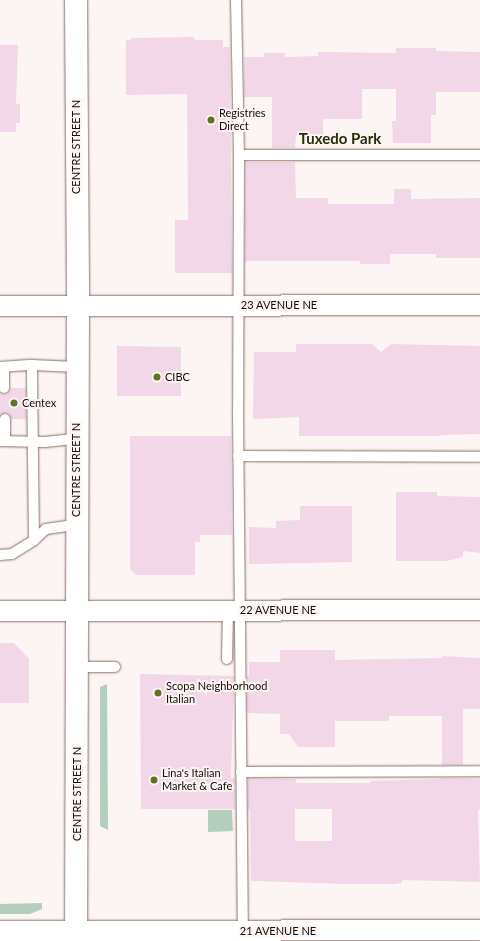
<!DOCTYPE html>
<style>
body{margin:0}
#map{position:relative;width:480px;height:941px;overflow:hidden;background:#fcf5f3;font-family:Lato,sans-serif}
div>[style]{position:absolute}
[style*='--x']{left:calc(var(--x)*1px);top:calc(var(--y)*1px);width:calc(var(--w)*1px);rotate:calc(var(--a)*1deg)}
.green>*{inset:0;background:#b3cebd}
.building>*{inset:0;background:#f2d7e9}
.roads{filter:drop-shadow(0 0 1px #896e64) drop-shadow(0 0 1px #896e64)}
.lane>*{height:10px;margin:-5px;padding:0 5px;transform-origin:5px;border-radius:5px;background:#fff}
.street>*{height:20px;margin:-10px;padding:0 10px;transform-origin:10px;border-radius:10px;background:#fff}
.secondary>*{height:22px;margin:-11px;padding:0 11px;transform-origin:11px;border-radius:11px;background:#fff}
.dots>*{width:11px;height:11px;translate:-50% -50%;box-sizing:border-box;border:2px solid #fcf5f3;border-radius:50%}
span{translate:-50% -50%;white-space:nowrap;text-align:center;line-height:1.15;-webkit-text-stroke:4px #fcf5f3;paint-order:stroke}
.poi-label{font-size:11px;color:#150b08}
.left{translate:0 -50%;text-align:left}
.street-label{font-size:11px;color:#150b08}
.district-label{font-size:15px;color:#272f08;font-weight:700}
</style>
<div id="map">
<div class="green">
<div style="clip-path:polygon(107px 684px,108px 830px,100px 826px,100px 687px)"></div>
<div style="clip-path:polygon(208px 810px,232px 810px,233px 831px,208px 832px)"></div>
<div style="clip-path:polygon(42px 903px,42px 909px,30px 914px,0 914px,0 904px)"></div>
</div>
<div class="building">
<div style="clip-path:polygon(194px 37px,194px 40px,223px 40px,223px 47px,230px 47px,232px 273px,175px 273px,175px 220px,188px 220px,187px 94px,126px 95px,126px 40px,131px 40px,131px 38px)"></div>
<div style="clip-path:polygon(0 45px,18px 45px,16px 104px,20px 104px,20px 123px,16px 123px,16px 132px,0 132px)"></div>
<div style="clip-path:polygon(396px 48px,436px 48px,436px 51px,480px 52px,480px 92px,436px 92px,436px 115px,431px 115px,431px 143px,393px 143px,392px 121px,396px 121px,396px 89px,362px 89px,362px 119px,323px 119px,323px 136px,296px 136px,295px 148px,272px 148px,272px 97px,244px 97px,244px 57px,264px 57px,264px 53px,285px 53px,285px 57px,318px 56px,318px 52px,396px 53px)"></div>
<div style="clip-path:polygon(245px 162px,295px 162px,296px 198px,328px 198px,328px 204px,394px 204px,394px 189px,411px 189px,411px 199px,480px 198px,480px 258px,436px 258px,436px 254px,390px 254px,390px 264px,360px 264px,360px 261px,245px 261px)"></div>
<div style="clip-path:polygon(296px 344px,372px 344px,381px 352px,391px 344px,480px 346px,480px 434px,439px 435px,439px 436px,299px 436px,299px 417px,253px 419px,254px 352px,296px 352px)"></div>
<div style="clip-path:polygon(117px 346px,181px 347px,181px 396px,117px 396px)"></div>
<div style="clip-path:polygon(10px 388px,26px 388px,26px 419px,11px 419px,10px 415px,5px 413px,0 415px,0 393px,7px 394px)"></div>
<div style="clip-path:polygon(130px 436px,231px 436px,232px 535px,200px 535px,200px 542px,195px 542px,195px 575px,136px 575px,130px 569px)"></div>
<div style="clip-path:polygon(396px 492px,437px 492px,437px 496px,480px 497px,480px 553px,463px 551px,463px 557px,447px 561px,396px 561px)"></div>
<div style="clip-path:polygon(300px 506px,352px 506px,352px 562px,249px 564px,249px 527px,276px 528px,276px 521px,300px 520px)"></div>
<div style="clip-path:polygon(0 643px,14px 643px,29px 659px,29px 703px,0 703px)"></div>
<div style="clip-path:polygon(280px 650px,335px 650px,335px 660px,442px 658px,442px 656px,480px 658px,480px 709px,463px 709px,463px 765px,442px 765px,442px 716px,389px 716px,389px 721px,335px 721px,335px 747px,298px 747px,289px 734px,280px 734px,280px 714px,247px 713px,247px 676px,249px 676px,249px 662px,280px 662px)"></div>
<div style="clip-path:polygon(140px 674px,234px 676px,231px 778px,235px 778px,235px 809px,141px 809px)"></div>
<div style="clip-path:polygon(evenodd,248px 778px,296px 779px,296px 783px,370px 783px,370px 781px,441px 779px,442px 778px,480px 779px,480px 809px,478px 810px,480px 882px,402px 880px,402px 883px,394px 884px,346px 884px,251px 881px,250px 809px,248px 809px,248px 778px,295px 809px,332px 809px,332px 841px,295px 841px,295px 809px)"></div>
</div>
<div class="roads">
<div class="lane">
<div style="--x:236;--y:0;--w:155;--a:88.9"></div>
<div style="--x:239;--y:155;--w:257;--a:90.2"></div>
<div style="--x:238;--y:412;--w:529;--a:89.46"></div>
<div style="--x:239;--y:155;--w:241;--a:0"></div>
<div style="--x:0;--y:367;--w:32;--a:-4"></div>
<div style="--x:4;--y:367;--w:21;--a:90"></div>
<div style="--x:5;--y:419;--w:22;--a:90"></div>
<div style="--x:0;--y:441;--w:45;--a:1.3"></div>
<div style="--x:45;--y:442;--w:31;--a:-6"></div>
<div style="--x:238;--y:456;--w:242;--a:0.2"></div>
<div style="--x:34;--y:540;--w:175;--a:-90.7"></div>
<div style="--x:32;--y:365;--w:44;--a:2.6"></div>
<div style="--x:0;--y:555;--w:12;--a:-5"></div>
<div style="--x:12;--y:554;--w:26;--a:-32"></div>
<div style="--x:34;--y:540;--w:16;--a:-43"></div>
<div style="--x:46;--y:529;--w:30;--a:-8"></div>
<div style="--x:227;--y:659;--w:49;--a:-88.8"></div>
<div style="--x:76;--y:667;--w:39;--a:0"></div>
<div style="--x:241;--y:772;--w:239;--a:-0.2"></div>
</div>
<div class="street">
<div style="--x:0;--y:306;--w:480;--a:-0.1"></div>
<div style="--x:0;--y:611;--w:480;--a:-0.1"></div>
<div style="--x:0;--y:931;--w:480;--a:-0.1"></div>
</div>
<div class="secondary">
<div style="--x:76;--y:0;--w:306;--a:89.6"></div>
<div style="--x:78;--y:306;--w:635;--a:90.18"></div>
</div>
</div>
<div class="dots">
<div style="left:211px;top:120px;background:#617321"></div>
<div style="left:157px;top:377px;background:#617321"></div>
<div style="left:14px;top:403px;background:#617321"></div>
<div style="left:158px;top:693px;background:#617321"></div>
<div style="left:154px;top:780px;background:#617321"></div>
</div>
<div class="poi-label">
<span class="left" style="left:219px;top:120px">Registries<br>Direct</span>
<span class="left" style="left:165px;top:377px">CIBC</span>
<span class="left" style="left:22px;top:403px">Centex</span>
<span class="left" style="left:166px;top:693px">Scopa Neighborhood<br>Italian</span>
<span class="left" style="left:162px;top:780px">Lina's Italian<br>Market &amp; Cafe</span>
</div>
<div class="street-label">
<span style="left:76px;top:147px;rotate:-90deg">CENTRE STREET N</span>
<span style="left:279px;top:305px">23 AVENUE NE</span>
<span style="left:76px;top:470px;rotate:-90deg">CENTRE STREET N</span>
<span style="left:278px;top:610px">22 AVENUE NE</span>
<span style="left:77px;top:794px;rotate:-90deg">CENTRE STREET N</span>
<span style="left:278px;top:931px">21 AVENUE NE</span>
</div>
<div class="district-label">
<span style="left:340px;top:139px">Tuxedo Park</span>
</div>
</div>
